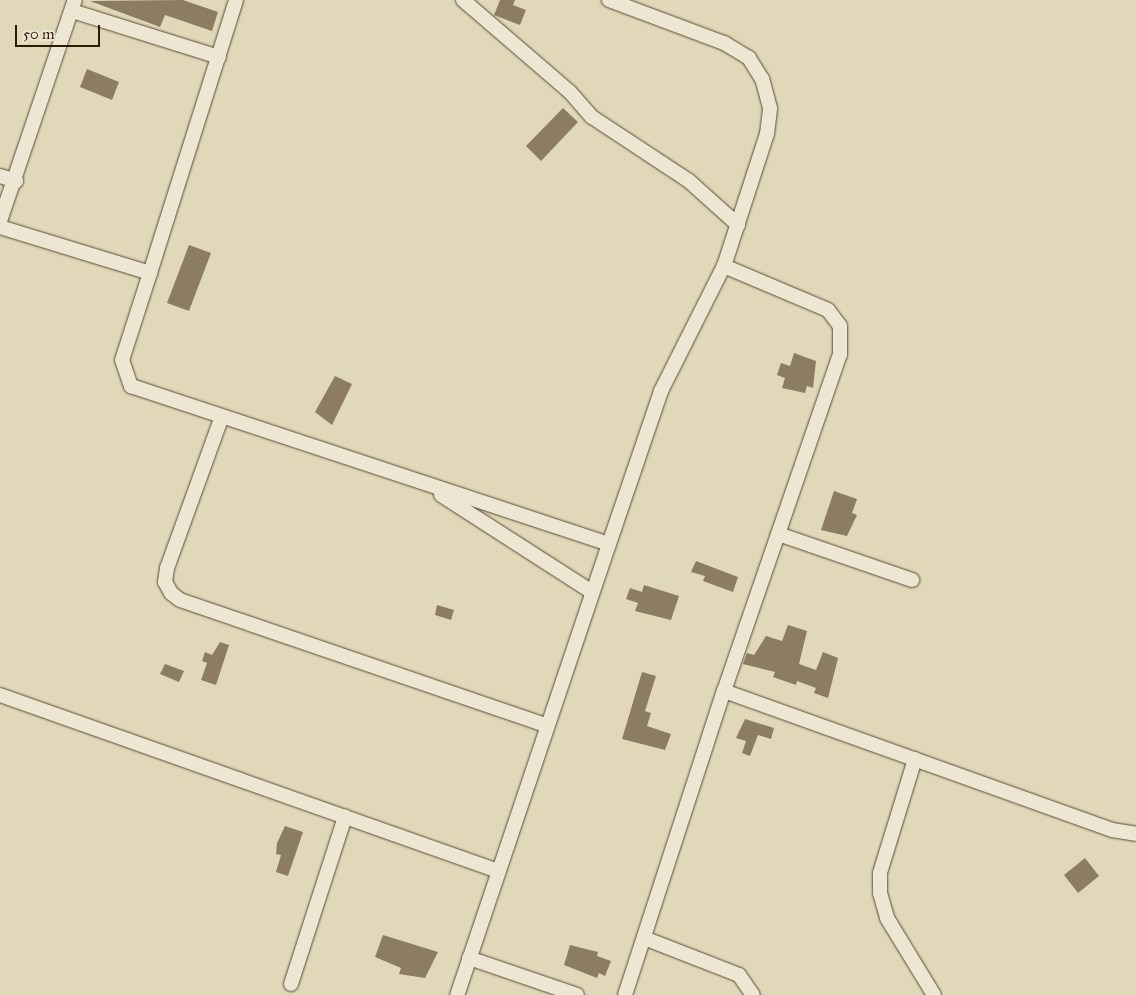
<!DOCTYPE html>
<style>
body{margin:0}
#map{position:relative;width:1136px;height:995px;overflow:hidden;background:#e1d8b9;font-family:"IM FELL Great Primer",serif}
div>[style]{position:absolute}
[style*='--x']{left:calc(var(--x)*1px);top:calc(var(--y)*1px);width:calc(var(--w)*1px);rotate:calc(var(--a)*1deg)}
.building>*{inset:0;background:#8c7c63}
.roads{filter:drop-shadow(0 0 1px #5c4932) drop-shadow(0 0 1px #5c4932)}
.street>*{height:14px;margin:-7px;padding:0 7px;transform-origin:7px;border-radius:7px;background:#ece6d2}
span{translate:-50% -50%;white-space:nowrap;text-align:center;line-height:1.15;-webkit-text-stroke:4px #ece6d2;paint-order:stroke}
.scale{position:absolute;left:15px;top:25px;width:85px;height:22px;box-sizing:border-box;border:2px solid #2f1905;border-top:0;padding-left:6px;font-size:15px;line-height:18px;white-space:nowrap;color:#2f1905;-webkit-text-stroke:4px #ece6d2;paint-order:stroke}
</style>
<div id="map">
<div class="building">
<div style="clip-path:polygon(183px 0,218px 12px,212px 31px,165px 15px,160px 27px,90px 1px)"></div>
<div style="clip-path:polygon(500px 0,515px 0,513px 5px,526px 10px,520px 25px,494px 15px)"></div>
<div style="clip-path:polygon(87px 69px,119px 82px,112px 100px,80px 87px)"></div>
<div style="clip-path:polygon(563px 108px,578px 122px,541px 161px,526px 146px)"></div>
<div style="clip-path:polygon(189px 245px,211px 253px,189px 311px,167px 303px)"></div>
<div style="clip-path:polygon(794px 353px,816px 361px,813px 388px,807px 386px,805px 393px,782px 388px,785px 378px,777px 375px,781px 363px,790px 366px)"></div>
<div style="clip-path:polygon(335px 376px,352px 384px,332px 425px,315px 412px)"></div>
<div style="clip-path:polygon(834px 491px,857px 499px,852px 513px,857px 515px,847px 536px,821px 530px)"></div>
<div style="clip-path:polygon(696px 561px,738px 577px,733px 592px,703px 581px,705px 576px,691px 572px)"></div>
<div style="clip-path:polygon(644px 585px,679px 596px,671px 620px,635px 611px,638px 603px,626px 599px,630px 588px,642px 592px)"></div>
<div style="clip-path:polygon(437px 605px,454px 610px,451px 620px,435px 615px)"></div>
<div style="clip-path:polygon(788px 625px,807px 631px,799px 664px,816px 670px,823px 652px,838px 658px,828px 698px,814px 693px,816px 688px,797px 681px,796px 685px,773px 677px,775px 672px,743px 664px,747px 653px,754px 655px,766px 636px,782px 641px)"></div>
<div style="clip-path:polygon(220px 642px,229px 645px,216px 685px,201px 680px,207px 663px,202px 661px,205px 652px,212px 655px)"></div>
<div style="clip-path:polygon(165px 664px,184px 671px,179px 682px,160px 674px)"></div>
<div style="clip-path:polygon(642px 672px,656px 676px,645px 711px,651px 713px,647px 726px,671px 734px,665px 750px,622px 739px)"></div>
<div style="clip-path:polygon(745px 719px,774px 728px,771px 739px,758px 735px,750px 756px,742px 753px,746px 741px,736px 738px)"></div>
<div style="clip-path:polygon(285px 826px,303px 832px,288px 876px,276px 872px,281px 855px,276px 854px,277px 843px)"></div>
<div style="clip-path:polygon(1085px 858px,1099px 876px,1078px 893px,1064px 875px)"></div>
<div style="clip-path:polygon(383px 935px,438px 952px,425px 978px,399px 974px,401px 968px,375px 957px)"></div>
<div style="clip-path:polygon(570px 945px,598px 952px,597px 956px,611px 961px,605px 976px,599px 973px,597px 978px,564px 965px)"></div>
</div>
<div class="roads">
<div class="street">
<div style="--x:463;--y:0;--w:141;--a:40.7"></div>
<div style="--x:570;--y:92;--w:33;--a:49"></div>
<div style="--x:592;--y:117;--w:116;--a:33.4"></div>
<div style="--x:689;--y:181;--w:66;--a:41.9"></div>
<div style="--x:72;--y:11;--w:154;--a:17.4"></div>
<div style="--x:0;--y:176;--w:17;--a:17"></div>
<div style="--x:0;--y:221;--w:233;--a:-71.3"></div>
<div style="--x:0;--y:227;--w:157;--a:17"></div>
<div style="--x:150;--y:273;--w:286;--a:-72.5"></div>
<div style="--x:150;--y:273;--w:91;--a:107.8"></div>
<div style="--x:122;--y:360;--w:28;--a:71"></div>
<div style="--x:131;--y:386;--w:503;--a:18.29"></div>
<div style="--x:609;--y:544;--w:476;--a:108.6"></div>
<div style="--x:221;--y:419;--w:158;--a:109.9"></div>
<div style="--x:167;--y:568;--w:14;--a:98"></div>
<div style="--x:165;--y:582;--w:13;--a:61"></div>
<div style="--x:171;--y:593;--w:11;--a:38"></div>
<div style="--x:180;--y:600;--w:388;--a:18.9"></div>
<div style="--x:441;--y:495;--w:179;--a:32.7"></div>
<div style="--x:778;--y:534;--w:142;--a:18.9"></div>
<div style="--x:609;--y:544;--w:162;--a:-71.2"></div>
<div style="--x:661;--y:391;--w:140;--a:-63.3"></div>
<div style="--x:724;--y:266;--w:139;--a:-72"></div>
<div style="--x:767;--y:134;--w:26;--a:-83"></div>
<div style="--x:770;--y:108;--w:30;--a:-105"></div>
<div style="--x:762;--y:79;--w:25;--a:-122"></div>
<div style="--x:749;--y:58;--w:29;--a:-149"></div>
<div style="--x:724;--y:43;--w:123;--a:-159.5"></div>
<div style="--x:724;--y:691;--w:412;--a:19.7"></div>
<div style="--x:1112;--y:830;--w:24;--a:9"></div>
<div style="--x:0;--y:695;--w:528;--a:19.46"></div>
<div style="--x:915;--y:759;--w:119;--a:107.1"></div>
<div style="--x:880;--y:873;--w:20;--a:90"></div>
<div style="--x:880;--y:893;--w:26;--a:74"></div>
<div style="--x:887;--y:918;--w:90;--a:58.6"></div>
<div style="--x:644;--y:938;--w:102;--a:21.3"></div>
<div style="--x:739;--y:975;--w:24;--a:55"></div>
<div style="--x:469;--y:958;--w:114;--a:18.9"></div>
<div style="--x:291;--y:984;--w:176;--a:-72.1"></div>
<div style="--x:625;--y:995;--w:320;--a:-72"></div>
<div style="--x:724;--y:691;--w:355;--a:-71"></div>
<div style="--x:840;--y:355;--w:29;--a:-90"></div>
<div style="--x:840;--y:326;--w:20;--a:-127"></div>
<div style="--x:828;--y:310;--w:113;--a:-157.1"></div>
</div>
</div>
<div class="scale">50 m</div>
</div>
